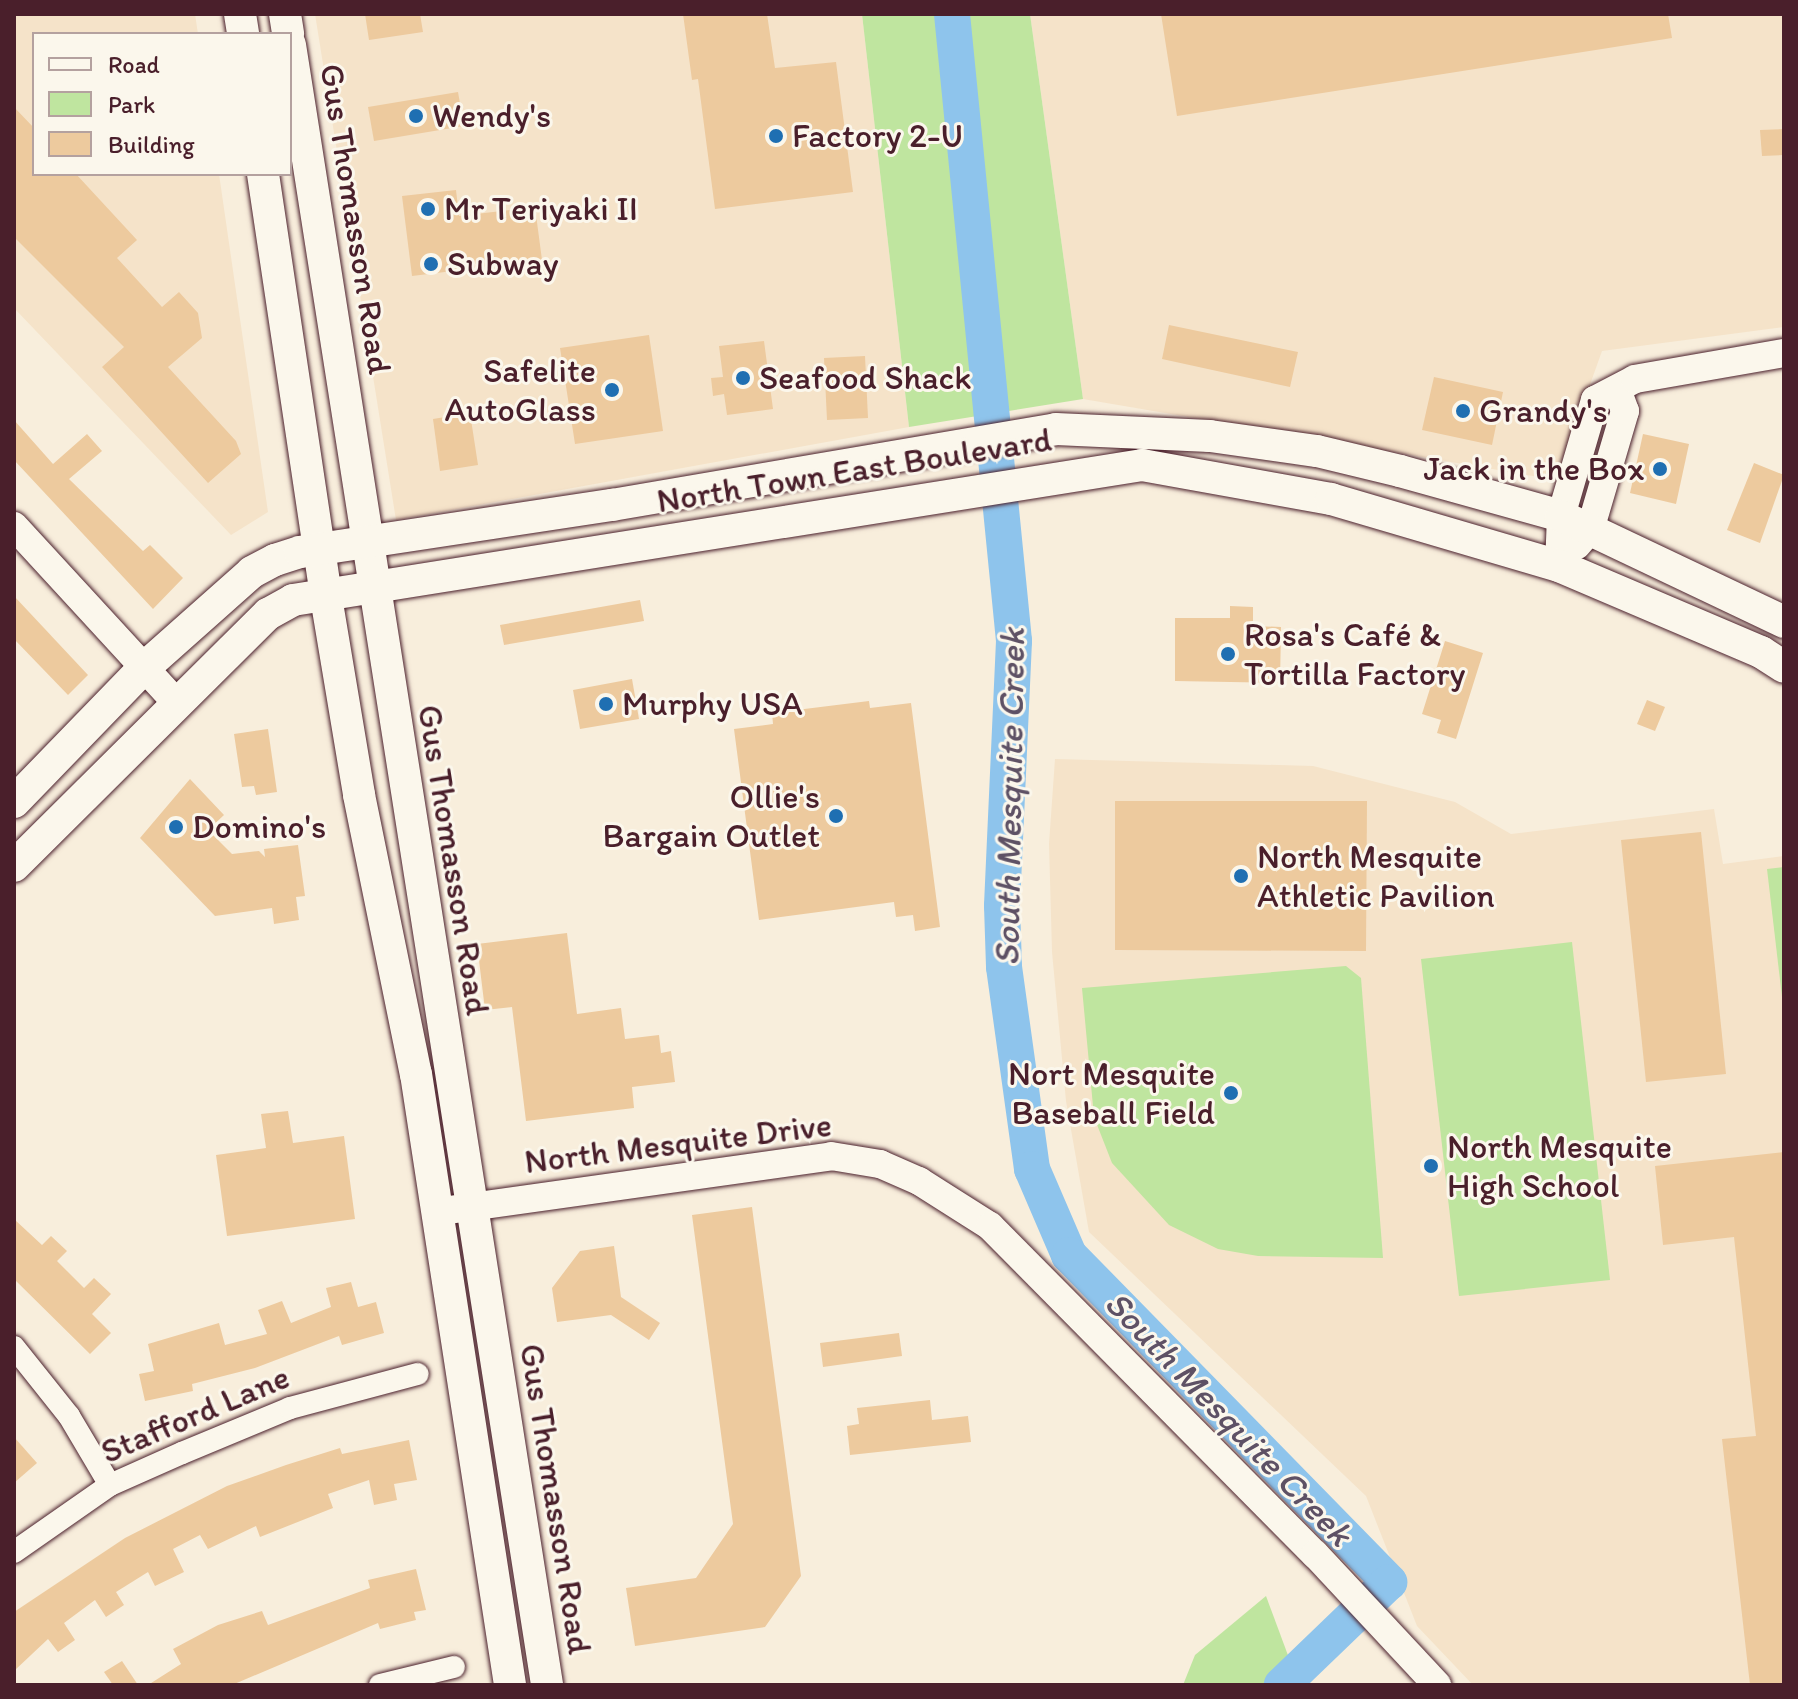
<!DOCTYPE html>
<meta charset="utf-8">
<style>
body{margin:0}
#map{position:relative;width:1798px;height:1699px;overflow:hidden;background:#f8eedc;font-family:Itim,sans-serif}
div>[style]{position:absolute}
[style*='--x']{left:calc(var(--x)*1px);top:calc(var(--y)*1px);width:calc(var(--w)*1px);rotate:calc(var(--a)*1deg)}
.built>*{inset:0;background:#f5e3c9}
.green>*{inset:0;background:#bfe59f}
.river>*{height:36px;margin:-18px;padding:0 18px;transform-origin:18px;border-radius:18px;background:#8ec4ec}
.building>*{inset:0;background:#edca9e}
.roads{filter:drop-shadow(0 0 2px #4a1f2b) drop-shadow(0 0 2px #4a1f2b)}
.minor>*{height:22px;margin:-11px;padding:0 11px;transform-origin:11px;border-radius:11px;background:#fbf7ec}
.tertiary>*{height:28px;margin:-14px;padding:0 14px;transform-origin:14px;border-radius:14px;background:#fbf7ec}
.secondary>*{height:32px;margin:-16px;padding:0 16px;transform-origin:16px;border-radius:16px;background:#fbf7ec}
.dots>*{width:22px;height:22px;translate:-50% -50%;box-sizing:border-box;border:4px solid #fbf7ec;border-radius:50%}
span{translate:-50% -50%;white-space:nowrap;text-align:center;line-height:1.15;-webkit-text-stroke:6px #fbf7ec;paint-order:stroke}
.poi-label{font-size:34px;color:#4a1f2b}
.left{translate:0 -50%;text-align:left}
.right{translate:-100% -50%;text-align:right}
.street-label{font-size:34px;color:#4a1f2b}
.water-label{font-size:36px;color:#5e5165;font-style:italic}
.frame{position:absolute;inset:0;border:16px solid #4a1f2b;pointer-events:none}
.legend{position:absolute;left:32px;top:32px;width:260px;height:144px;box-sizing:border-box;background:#fbf7ec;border:2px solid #b4a19f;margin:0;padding:10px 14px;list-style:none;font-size:24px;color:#4a1f2b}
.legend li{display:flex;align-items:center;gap:16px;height:40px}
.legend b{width:40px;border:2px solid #b4a19f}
</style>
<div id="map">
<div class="built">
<div style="clip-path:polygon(14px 14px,195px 14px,198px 34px,34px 34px,34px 174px,219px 174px,268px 512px,231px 535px,14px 308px)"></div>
<div style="clip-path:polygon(315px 14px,862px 14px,909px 427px,396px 520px)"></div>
<div style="clip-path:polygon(1030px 14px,1784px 14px,1784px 327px,1602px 351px,1556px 480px,1083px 399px)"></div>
<div style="clip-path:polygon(1055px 759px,1313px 766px,1455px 802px,1511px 834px,1714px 809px,1723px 864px,1784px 856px,1784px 1685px,1473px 1685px,1417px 1626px,1366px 1496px,1089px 1232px,1066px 1101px,1052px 952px,1049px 844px)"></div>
</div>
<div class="green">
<div style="clip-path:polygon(862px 14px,1030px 14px,1083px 399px,909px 427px)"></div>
<div style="clip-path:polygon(1784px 867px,1784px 1014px,1767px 869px)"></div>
<div style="clip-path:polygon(1572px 942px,1610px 1280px,1459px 1296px,1421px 959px)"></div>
<div style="clip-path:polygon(1346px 966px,1361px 978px,1383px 1258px,1258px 1256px,1218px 1249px,1169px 1225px,1112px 1163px,1094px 1117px,1082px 988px)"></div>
<div style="clip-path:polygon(1266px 1596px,1299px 1685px,1183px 1685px,1195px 1655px)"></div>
</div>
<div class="river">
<div style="--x:952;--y:14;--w:630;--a:84.35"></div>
<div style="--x:1014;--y:641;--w:265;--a:92.6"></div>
<div style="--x:1002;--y:906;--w:61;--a:88.1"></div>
<div style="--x:1004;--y:967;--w:204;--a:82.1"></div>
<div style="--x:1032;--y:1169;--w:94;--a:66.7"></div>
<div style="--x:1069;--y:1255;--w:458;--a:45.6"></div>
<div style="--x:1389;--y:1582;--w:149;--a:136.1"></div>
</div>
<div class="building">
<div style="clip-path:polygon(365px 14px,420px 14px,423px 32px,369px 40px)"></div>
<div style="clip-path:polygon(683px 14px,767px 14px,775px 68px,836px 62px,853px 192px,715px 209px,698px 79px,692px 80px)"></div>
<div style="clip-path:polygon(1161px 14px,1668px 14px,1672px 38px,1177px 116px)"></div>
<div style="clip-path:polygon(458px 92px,464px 126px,374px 141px,368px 107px)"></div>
<div style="clip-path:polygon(14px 107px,34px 128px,34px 174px,76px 174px,137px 240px,117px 258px,162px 307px,179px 292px,198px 313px,202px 338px,168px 367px,236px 441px,241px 454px,208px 483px,102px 367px,124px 347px,14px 237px)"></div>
<div style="clip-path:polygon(1784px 129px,1784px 155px,1762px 156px,1760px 130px)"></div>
<div style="clip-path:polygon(456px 190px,459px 216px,535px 207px,542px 260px,412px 276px,402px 196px)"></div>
<div style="clip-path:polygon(1169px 325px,1298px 352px,1290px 387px,1162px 359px)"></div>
<div style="clip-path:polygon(649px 335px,663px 431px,575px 444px,560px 348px)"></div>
<div style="clip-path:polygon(764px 341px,773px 409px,727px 415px,724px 394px,713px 396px,711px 378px,723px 377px,719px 346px)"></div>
<div style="clip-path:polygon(865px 356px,868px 418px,827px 420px,824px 358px)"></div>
<div style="clip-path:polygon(1434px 377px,1503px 392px,1492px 445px,1422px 430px)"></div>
<div style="clip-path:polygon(470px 413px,478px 465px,440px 471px,433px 419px)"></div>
<div style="clip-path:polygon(14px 420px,53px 464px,87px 434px,102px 451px,69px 479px,143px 551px,150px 545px,183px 578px,153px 609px,14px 460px)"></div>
<div style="clip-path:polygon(1643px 434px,1689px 444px,1676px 504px,1630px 493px)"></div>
<div style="clip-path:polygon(1754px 463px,1784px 475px,1760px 543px,1727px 530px)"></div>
<div style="clip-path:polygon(14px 596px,88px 675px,68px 695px,14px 639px)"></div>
<div style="clip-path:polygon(640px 600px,644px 621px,504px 645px,500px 625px)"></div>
<div style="clip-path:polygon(1230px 606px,1253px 607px,1253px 626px,1281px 627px,1280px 683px,1175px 681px,1175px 618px,1230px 618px)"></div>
<div style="clip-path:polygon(1445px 641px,1483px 653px,1456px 739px,1437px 733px,1441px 720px,1422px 714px)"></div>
<div style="clip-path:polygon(632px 679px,639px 719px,580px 729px,573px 690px)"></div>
<div style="clip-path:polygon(1647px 700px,1665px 707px,1655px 731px,1637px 724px)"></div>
<div style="clip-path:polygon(869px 701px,870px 708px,911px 703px,940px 927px,915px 931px,913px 915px,896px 917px,894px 902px,759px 920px,734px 729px,773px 724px,772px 713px)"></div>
<div style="clip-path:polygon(268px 729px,277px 792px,256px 795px,254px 786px,242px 787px,234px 734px)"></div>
<div style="clip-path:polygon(190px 779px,224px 815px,208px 830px,232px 854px,259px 851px,265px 857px,264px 849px,298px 845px,305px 896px,296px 897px,299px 920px,274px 924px,272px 908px,215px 916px,140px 838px)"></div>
<div style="clip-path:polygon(1115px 801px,1367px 801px,1366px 951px,1115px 950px)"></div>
<div style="clip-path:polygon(1701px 832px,1726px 1074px,1646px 1082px,1621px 840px)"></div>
<div style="clip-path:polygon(567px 933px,577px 1014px,621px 1008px,625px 1039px,659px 1035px,661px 1053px,671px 1051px,675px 1082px,632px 1087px,634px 1108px,526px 1121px,512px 1007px,485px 1010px,477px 944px)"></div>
<div style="clip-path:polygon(288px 1111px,293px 1143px,344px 1136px,355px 1219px,227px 1236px,216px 1155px,266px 1148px,261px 1114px)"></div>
<div style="clip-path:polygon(1784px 1152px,1784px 1685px,1750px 1685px,1722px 1439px,1756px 1436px,1734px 1237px,1663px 1245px,1655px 1166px)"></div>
<div style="clip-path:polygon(752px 1207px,801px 1576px,765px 1627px,635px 1646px,626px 1588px,696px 1578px,733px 1524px,692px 1215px)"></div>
<div style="clip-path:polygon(14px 1219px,42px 1245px,51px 1236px,67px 1251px,57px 1261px,84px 1288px,94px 1278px,111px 1294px,92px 1314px,111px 1333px,90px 1354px,14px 1279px)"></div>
<div style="clip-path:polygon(614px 1246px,621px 1297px,660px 1323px,649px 1340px,611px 1315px,557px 1322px,552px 1288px,580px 1251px)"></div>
<div style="clip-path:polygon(351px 1282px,358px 1307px,376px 1302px,384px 1333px,342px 1345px,339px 1336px,255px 1368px,192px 1384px,193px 1391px,145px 1401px,139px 1374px,154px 1371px,148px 1344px,219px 1323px,225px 1345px,267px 1334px,258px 1310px,282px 1301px,291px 1323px,331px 1307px,326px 1288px)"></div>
<div style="clip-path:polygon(899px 1333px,902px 1356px,823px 1367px,820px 1343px)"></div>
<div style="clip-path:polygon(930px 1400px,932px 1420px,968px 1416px,971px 1442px,850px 1455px,847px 1426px,859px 1424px,857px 1408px)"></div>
<div style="clip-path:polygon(14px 1437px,37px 1463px,14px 1483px)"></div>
<div style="clip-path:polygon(409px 1440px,417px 1480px,394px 1484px,397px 1500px,374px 1505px,369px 1480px,328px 1494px,333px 1508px,260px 1537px,256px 1526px,208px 1549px,200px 1535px,173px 1549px,184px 1572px,155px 1586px,148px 1572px,116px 1592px,124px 1605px,106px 1617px,95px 1600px,64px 1623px,75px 1640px,58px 1652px,48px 1639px,14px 1671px,14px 1612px,125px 1538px,227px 1486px,286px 1465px,340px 1448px,342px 1454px)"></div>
<div style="clip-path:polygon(416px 1569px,426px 1610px,414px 1612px,416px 1620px,380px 1629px,378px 1623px,232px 1685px,148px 1685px,181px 1664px,173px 1649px,218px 1625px,262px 1611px,268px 1625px,370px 1588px,368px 1580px)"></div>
<div style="clip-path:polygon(122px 1661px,138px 1685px,113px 1685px,104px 1672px)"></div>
</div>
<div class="roads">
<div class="minor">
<div style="--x:14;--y:1347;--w:88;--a:51.4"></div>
<div style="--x:69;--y:1416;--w:80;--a:59.3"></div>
<div style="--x:14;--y:1552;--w:117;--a:-34.9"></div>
<div style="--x:110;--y:1485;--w:79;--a:-24"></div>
<div style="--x:182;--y:1453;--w:117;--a:-22.6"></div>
<div style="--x:290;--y:1408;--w:132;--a:-14.9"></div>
<div style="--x:380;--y:1685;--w:76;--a:-13.7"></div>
</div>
<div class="tertiary">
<div style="--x:14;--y:526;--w:241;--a:47.4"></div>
<div style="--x:1577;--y:545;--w:20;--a:-49"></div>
<div style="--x:1590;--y:530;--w:124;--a:-73.6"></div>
<div style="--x:1625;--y:411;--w:20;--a:-110"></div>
<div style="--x:1559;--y:566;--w:50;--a:-87.7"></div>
<div style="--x:1561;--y:516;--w:121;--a:-73.7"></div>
<div style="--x:1595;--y:400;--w:45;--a:-27.7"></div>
<div style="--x:1635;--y:379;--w:151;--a:-9.9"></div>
<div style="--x:449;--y:1210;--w:386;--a:-8"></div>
<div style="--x:831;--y:1156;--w:50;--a:9.3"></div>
<div style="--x:880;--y:1164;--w:43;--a:23.6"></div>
<div style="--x:919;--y:1181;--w:84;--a:32.4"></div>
<div style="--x:990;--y:1226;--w:462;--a:45.3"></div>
<div style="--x:1315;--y:1554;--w:179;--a:47"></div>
</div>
<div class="secondary">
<div style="--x:240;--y:14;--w:20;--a:81"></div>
<div style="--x:285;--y:14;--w:20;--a:81"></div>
<div style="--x:290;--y:45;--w:1660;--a:81.09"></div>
<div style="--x:263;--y:174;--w:422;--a:81.5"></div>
<div style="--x:325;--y:591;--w:207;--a:80.5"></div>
<div style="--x:359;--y:795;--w:285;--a:78.5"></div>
<div style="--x:416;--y:1074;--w:618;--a:81.25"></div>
<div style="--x:14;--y:802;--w:187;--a:-45.9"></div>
<div style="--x:144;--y:668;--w:144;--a:-41.6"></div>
<div style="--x:252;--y:572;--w:26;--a:-28"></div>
<div style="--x:275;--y:560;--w:26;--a:-18"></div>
<div style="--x:300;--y:552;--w:316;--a:-8.6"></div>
<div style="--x:612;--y:505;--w:450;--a:-9.7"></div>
<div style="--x:1056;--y:429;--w:154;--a:2.6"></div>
<div style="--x:1210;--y:436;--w:108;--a:8"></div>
<div style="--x:1317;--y:451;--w:85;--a:13.5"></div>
<div style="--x:1400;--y:471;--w:167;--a:15.6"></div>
<div style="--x:1561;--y:516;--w:247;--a:25.4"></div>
<div style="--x:14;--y:866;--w:358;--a:-44.8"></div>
<div style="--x:268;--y:614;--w:29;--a:-29"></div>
<div style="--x:293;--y:600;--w:860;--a:-9.03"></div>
<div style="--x:1142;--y:465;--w:192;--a:10.2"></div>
<div style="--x:1331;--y:499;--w:238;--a:16.4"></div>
<div style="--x:1559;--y:566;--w:220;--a:23.1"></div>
<div style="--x:1761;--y:652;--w:27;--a:33"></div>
</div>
</div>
<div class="dots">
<div style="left:416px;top:116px;background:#1f6fb2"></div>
<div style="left:776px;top:136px;background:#1f6fb2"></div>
<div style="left:428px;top:209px;background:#1f6fb2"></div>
<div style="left:431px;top:264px;background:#1f6fb2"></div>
<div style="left:743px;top:378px;background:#1f6fb2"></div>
<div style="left:612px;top:390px;background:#1f6fb2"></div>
<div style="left:1463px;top:411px;background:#1f6fb2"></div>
<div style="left:1660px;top:469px;background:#1f6fb2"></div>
<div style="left:1228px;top:654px;background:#1f6fb2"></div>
<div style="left:606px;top:704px;background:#1f6fb2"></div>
<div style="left:836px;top:816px;background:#1f6fb2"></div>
<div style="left:176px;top:827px;background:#1f6fb2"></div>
<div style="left:1241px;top:876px;background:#1f6fb2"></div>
<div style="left:1231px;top:1093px;background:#1f6fb2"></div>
<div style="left:1431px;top:1166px;background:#1f6fb2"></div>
</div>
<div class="poi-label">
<span class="left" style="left:432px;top:116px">Wendy's</span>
<span class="left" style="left:792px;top:136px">Factory 2-U</span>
<span class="left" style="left:444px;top:209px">Mr Teriyaki II</span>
<span class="left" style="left:447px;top:264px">Subway</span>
<span class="right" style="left:596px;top:390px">Safelite<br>AutoGlass</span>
<span class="left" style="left:759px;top:378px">Seafood Shack</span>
<span class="left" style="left:1479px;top:411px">Grandy's</span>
<span class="right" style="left:1644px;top:469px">Jack in the Box</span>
<span class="left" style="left:1244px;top:654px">Rosa's Café &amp;<br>Tortilla Factory</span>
<span class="left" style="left:622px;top:704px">Murphy USA</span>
<span class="right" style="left:820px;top:816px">Ollie's<br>Bargain Outlet</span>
<span class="left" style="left:192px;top:827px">Domino's</span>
<span class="left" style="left:1257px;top:876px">North Mesquite<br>Athletic Pavilion</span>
<span class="right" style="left:1215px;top:1093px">Nort Mesquite<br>Baseball Field</span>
<span class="left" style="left:1447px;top:1166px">North Mesquite<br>High School</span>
</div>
<div class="street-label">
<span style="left:356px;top:219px;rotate:81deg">Gus Thomasson Road</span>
<span style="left:854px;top:470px;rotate:-9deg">North Town East Boulevard</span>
<span style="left:454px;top:860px;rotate:81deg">Gus Thomasson Road</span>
<span style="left:678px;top:1143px;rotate:-7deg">North Mesquite Drive</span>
<span style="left:195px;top:1414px;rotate:-23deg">Stafford Lane</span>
<span style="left:556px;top:1499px;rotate:81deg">Gus Thomasson Road</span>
</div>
<div class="water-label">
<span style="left:1009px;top:797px;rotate:-89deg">South Mesquite Creek</span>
<span style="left:1229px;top:1418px;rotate:46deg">South Mesquite Creek</span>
</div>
<div class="frame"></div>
<ul class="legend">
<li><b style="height:10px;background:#fbf7ec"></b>Road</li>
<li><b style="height:22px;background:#bfe59f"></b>Park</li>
<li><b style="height:22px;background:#edca9e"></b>Building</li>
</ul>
</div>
